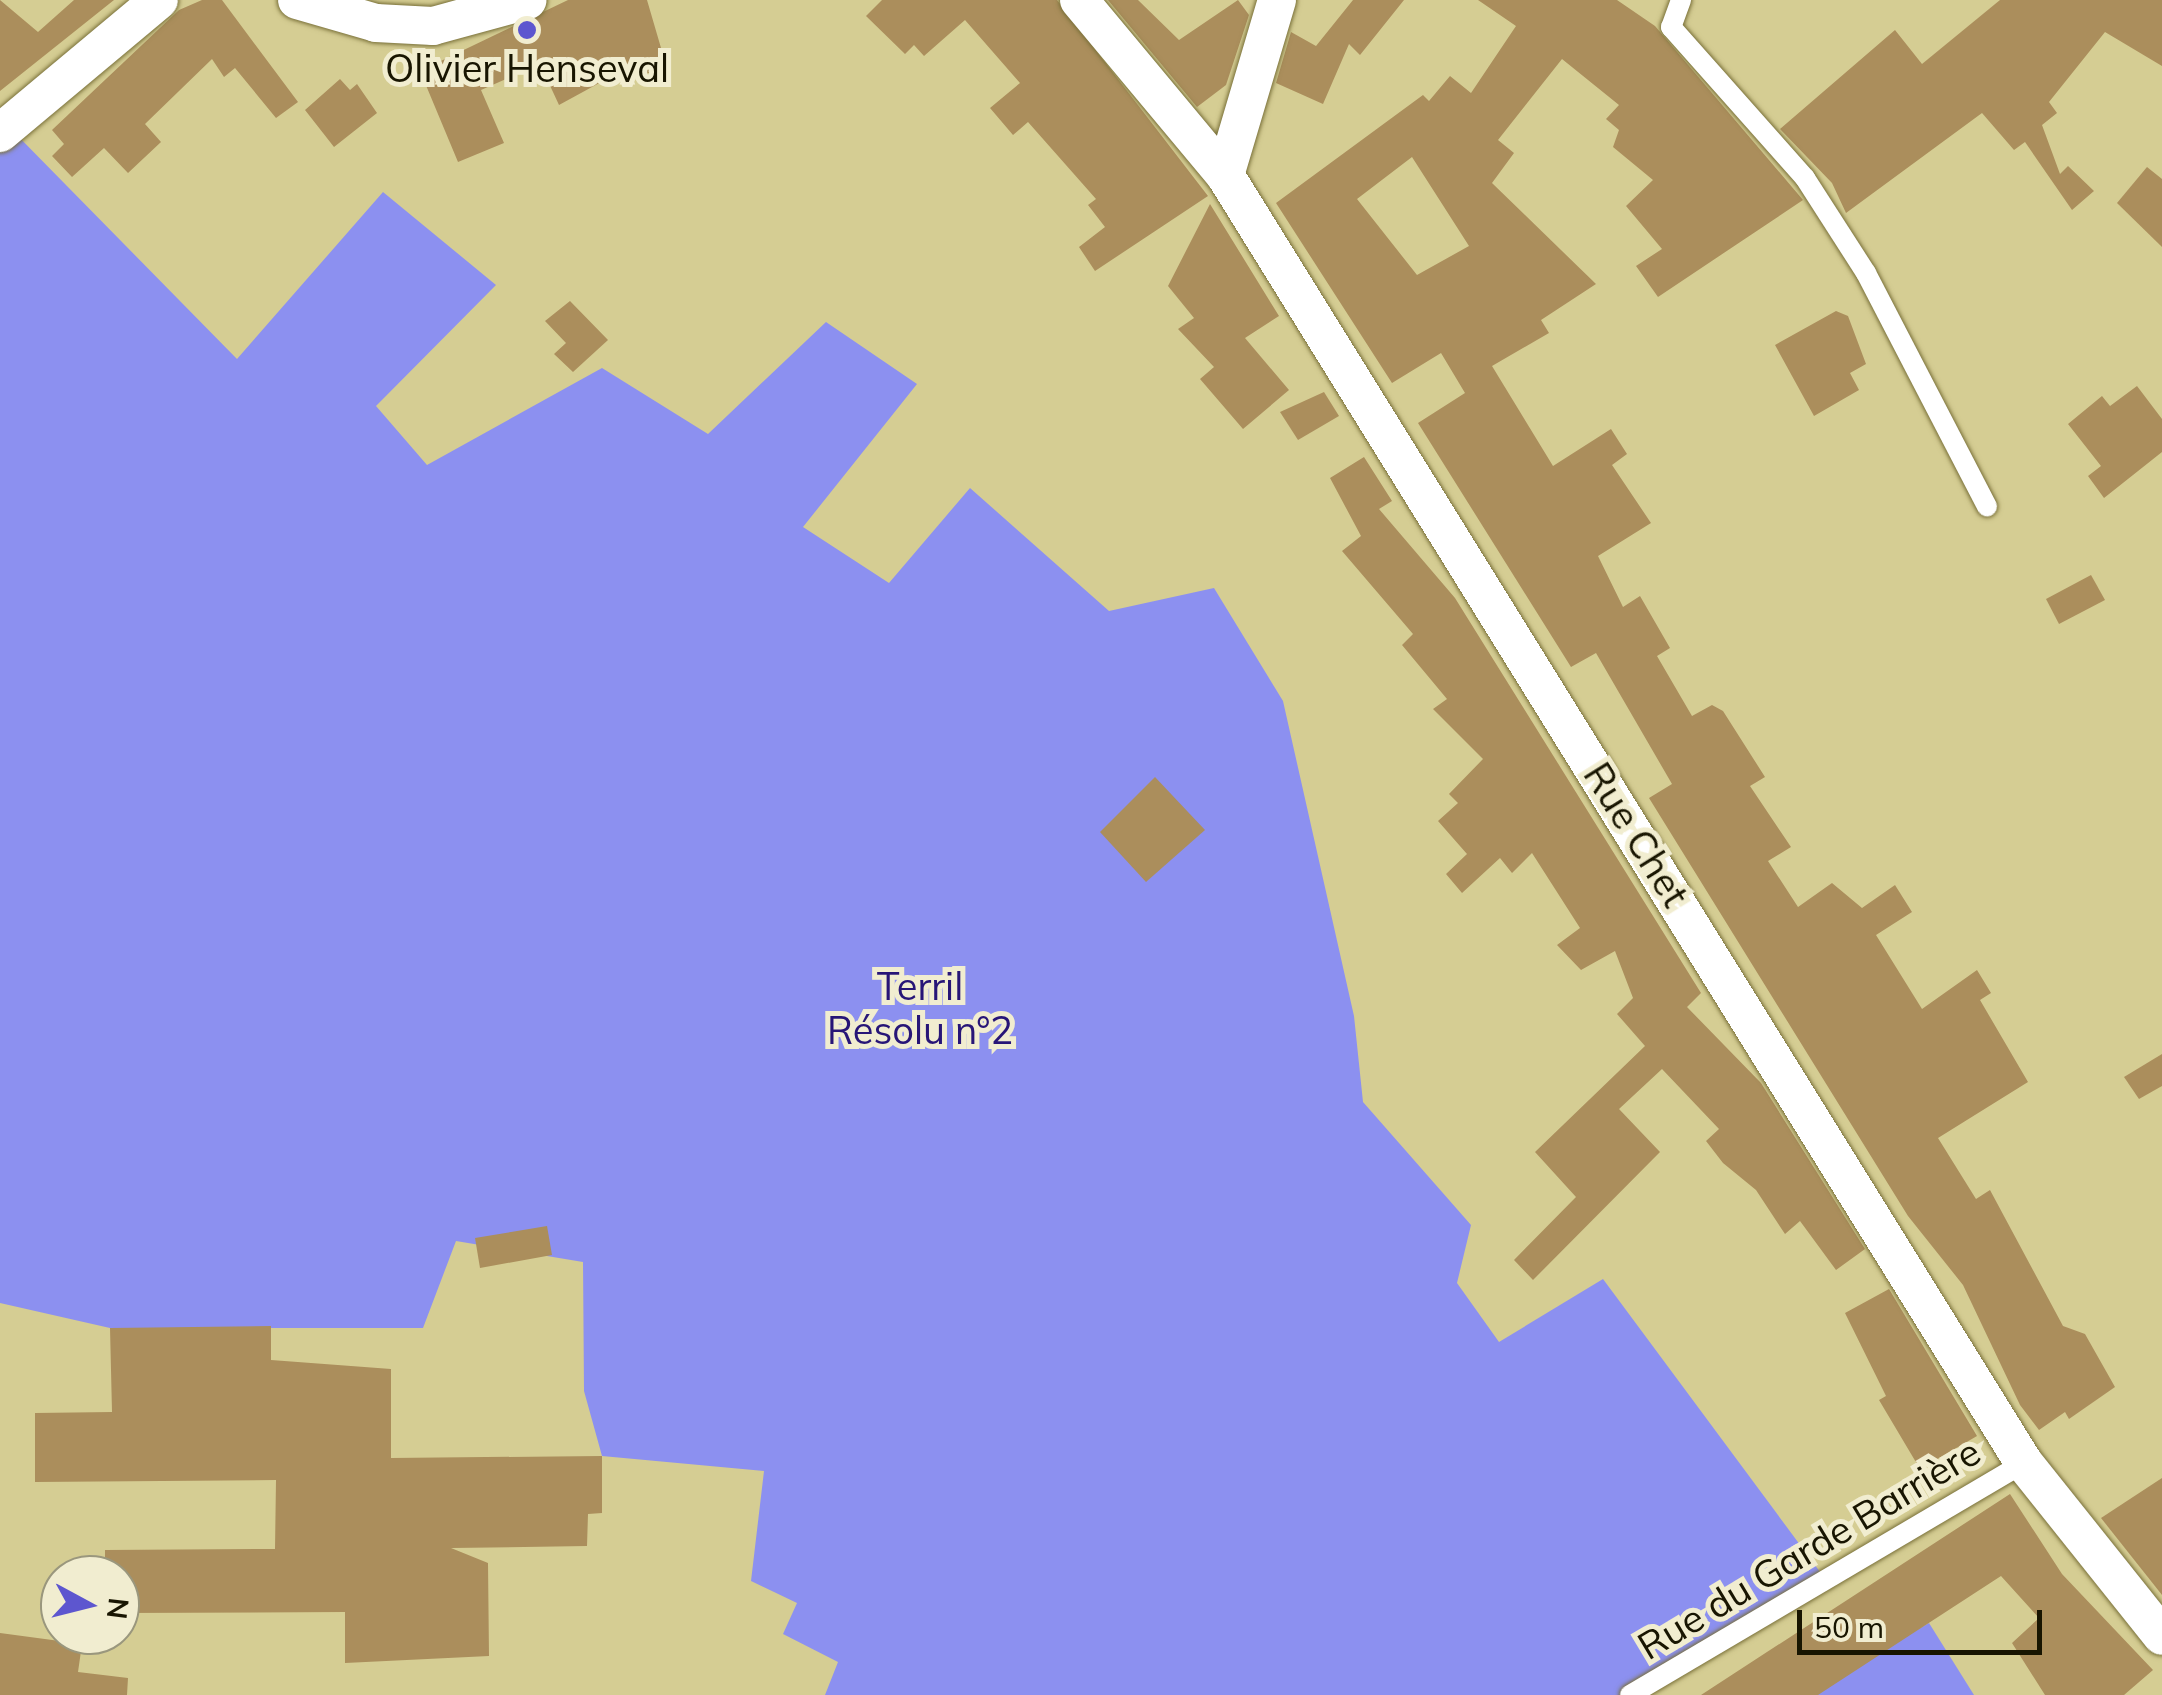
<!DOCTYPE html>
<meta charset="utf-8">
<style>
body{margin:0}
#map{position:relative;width:2162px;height:1695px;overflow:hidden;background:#d5cd93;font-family:Mulish,sans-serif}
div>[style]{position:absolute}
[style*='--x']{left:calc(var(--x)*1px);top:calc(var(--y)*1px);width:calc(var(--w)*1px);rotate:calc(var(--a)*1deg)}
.green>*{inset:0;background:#8c90f0}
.building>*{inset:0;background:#ab8e5c}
.roads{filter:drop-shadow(0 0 2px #797039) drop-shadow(0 0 2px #797039)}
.service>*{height:20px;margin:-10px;padding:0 10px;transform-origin:10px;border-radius:10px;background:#fff}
.minor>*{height:38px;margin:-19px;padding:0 19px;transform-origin:19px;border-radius:19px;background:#fff}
.dots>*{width:28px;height:28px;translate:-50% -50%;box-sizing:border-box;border:5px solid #f1edd0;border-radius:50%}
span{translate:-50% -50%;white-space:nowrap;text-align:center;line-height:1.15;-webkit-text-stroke:10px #f1edd0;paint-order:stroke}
.poi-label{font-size:38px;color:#181501}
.street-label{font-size:38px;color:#181501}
.park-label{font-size:38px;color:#271577}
.north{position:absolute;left:40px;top:1555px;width:100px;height:100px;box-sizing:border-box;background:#f1edd0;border:2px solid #9a977d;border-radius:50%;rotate:97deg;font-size:28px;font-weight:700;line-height:40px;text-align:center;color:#181501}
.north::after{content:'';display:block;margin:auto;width:35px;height:45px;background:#5d56cf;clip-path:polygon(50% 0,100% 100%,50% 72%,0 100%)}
.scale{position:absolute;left:1797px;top:1610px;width:245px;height:45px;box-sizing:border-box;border:5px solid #181501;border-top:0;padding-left:12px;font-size:30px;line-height:35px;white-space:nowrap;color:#181501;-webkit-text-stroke:8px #f1edd0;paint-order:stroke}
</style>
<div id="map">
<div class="green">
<div style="clip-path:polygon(8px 126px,237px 359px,383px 192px,496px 285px,376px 406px,427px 465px,602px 368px,708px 434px,826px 322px,917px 384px,803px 527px,889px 583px,970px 488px,1109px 611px,1214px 588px,1283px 701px,1354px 1016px,1363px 1102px,1471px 1225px,1457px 1283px,1499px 1342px,1603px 1279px,1829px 1584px,1638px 1695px,825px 1695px,838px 1662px,783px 1634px,797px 1603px,751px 1581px,764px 1471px,602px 1456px,584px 1391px,583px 1262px,456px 1241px,423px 1328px,110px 1328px,0 1303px,0 133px)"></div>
<div style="clip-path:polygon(1929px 1623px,1974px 1695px,1804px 1695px)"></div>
</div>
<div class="building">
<div style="clip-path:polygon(0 0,38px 32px,74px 0,114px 0,0 91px)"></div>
<div style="clip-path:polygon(202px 0,222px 0,298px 102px,276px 118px,235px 68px,224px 77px,212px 59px,145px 124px,161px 142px,128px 173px,104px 148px,72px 177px,52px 156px,64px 144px,52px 130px,179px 10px)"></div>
<div style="clip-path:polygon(568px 0,647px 0,666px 65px,630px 81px,625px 69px,559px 105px,540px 64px,481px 90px,504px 143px,458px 162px,420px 71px)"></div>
<div style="clip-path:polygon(882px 0,1057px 0,1208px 196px,1095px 271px,1079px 247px,1105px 227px,1088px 205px,1096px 199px,1028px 122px,1013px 135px,990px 108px,1020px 83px,965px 20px,924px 56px,914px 45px,905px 54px,866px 16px)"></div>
<div style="clip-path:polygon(1108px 0,1138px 0,1179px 40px,1238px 0,1249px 15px,1226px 85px,1197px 107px)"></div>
<div style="clip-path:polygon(1353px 0,1404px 0,1360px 55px,1349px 44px,1323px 104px,1276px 83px,1291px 32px,1316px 46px)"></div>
<div style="clip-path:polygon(evenodd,1478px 0,1617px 0,1655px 26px,1803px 200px,1658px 297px,1636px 266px,1662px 249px,1626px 206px,1653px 180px,1613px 147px,1619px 130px,1606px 119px,1619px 105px,1562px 59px,1498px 140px,1514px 153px,1492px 183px,1596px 284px,1541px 320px,1549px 333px,1492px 366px,1553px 466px,1611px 429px,1627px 454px,1612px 465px,1651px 523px,1598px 556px,1623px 607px,1640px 596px,1670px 648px,1657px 656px,1692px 716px,1712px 705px,1723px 711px,1765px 777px,1750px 786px,1791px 847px,1768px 861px,1798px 907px,1832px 883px,1862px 908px,1895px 885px,1912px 912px,1876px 935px,1922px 1009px,1977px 970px,1991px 993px,1980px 1000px,2028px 1082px,1938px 1138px,1976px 1199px,1990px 1190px,2063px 1326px,2085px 1334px,2115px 1387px,2069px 1419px,2065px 1412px,2039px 1430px,2020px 1405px,1963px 1285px,1908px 1216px,1649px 798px,1672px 784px,1596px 653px,1571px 667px,1418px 423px,1465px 393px,1441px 353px,1392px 383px,1276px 203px,1423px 95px,1429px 101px,1450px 76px,1471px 93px,1516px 26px,1478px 0,1412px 157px,1469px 246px,1417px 275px,1357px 199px,1412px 157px)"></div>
<div style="clip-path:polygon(2000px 0,2162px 0,2162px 66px,2105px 32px,2049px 102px,2057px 113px,2042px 125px,2060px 174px,2068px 166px,2094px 191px,2072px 210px,2025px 142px,2014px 150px,1982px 113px,1846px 213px,1832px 183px,1780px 129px,1895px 30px,1922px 64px)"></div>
<div style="clip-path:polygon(340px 79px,350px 90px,357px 84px,377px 113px,334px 147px,305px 110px)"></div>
<div style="clip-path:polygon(2147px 167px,2162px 179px,2162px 247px,2117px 203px)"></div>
<div style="clip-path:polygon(1210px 204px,1279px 316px,1245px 338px,1289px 390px,1243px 429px,1200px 379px,1214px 367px,1178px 329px,1194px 318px,1168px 286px)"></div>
<div style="clip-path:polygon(570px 301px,608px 340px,573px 372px,554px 354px,566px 343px,545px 321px)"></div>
<div style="clip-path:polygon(1836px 311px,1848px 316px,1866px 364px,1850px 373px,1859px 390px,1814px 416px,1775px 345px)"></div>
<div style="clip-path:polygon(2137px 386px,2162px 419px,2162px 452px,2104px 498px,2088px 476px,2101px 466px,2068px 424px,2102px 396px,2110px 406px)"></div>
<div style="clip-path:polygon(1324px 392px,1339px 416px,1298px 440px,1280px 412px)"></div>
<div style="clip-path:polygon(1364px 457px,1392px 501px,1379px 509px,1455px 598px,1701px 993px,1687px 1007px,1761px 1083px,1865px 1249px,1836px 1270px,1800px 1221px,1785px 1234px,1756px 1190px,1723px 1163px,1706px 1141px,1719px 1129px,1662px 1069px,1619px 1109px,1660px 1152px,1533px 1280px,1514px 1260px,1576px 1197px,1535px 1152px,1645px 1046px,1617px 1014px,1633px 998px,1615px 951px,1581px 970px,1557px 945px,1580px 928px,1532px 853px,1512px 873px,1500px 858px,1462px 893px,1446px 874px,1467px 854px,1438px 821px,1458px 803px,1449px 794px,1483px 759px,1433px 709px,1447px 699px,1402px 645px,1413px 634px,1342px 551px,1361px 536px,1330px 478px)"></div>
<div style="clip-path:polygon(2091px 575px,2105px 600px,2059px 624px,2046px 599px)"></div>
<div style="clip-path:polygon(1155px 777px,1205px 830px,1146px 882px,1100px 832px)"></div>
<div style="clip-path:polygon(2162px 1054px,2162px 1086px,2139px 1099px,2124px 1077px)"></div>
<div style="clip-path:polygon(547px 1226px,552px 1255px,480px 1268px,475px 1238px)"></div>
<div style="clip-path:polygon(1889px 1289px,1977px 1436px,1920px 1469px,1879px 1400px,1886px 1396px,1845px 1313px)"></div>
<div style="clip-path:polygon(271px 1326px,271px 1360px,391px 1369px,391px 1458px,602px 1456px,602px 1513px,588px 1514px,587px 1546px,451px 1548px,488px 1563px,489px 1656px,345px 1663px,345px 1612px,120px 1613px,120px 1575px,105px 1575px,105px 1550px,275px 1549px,276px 1480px,35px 1482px,35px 1413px,112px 1412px,110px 1328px)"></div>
<div style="clip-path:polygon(2162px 1478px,2162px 1595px,2101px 1518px)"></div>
<div style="clip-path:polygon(2010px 1494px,2062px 1574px,2153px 1670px,2124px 1695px,2045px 1695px,2012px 1643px,2039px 1618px,2001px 1576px,1818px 1695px,1701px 1695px)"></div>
<div style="clip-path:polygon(0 1633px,82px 1644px,78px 1672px,128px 1678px,127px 1695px,0 1695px)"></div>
</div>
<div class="roads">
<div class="service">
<div style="--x:1681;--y:0;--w:29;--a:110"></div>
<div style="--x:1671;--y:27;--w:202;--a:48.4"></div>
<div style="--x:1805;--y:178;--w:113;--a:57.3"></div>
<div style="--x:1866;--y:273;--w:263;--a:62.6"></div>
<div style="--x:1630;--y:1695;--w:457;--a:-30.5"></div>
</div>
<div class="minor">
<div style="--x:297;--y:0;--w:82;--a:16.2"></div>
<div style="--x:376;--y:23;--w:57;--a:3"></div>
<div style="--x:433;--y:26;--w:98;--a:-15.3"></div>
<div style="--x:1079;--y:0;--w:228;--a:50.2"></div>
<div style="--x:1277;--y:0;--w:183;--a:106.5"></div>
<div style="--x:1225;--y:175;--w:1516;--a:58.19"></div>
<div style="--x:2024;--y:1463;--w:221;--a:51.4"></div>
<div style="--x:0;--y:133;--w:207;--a:-39.9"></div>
</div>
</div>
<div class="dots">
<div style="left:527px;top:30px;background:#5d56cf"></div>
</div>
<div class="poi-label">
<span style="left:527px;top:69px">Olivier Henseval</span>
</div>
<div class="street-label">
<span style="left:1636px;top:835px;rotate:58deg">Rue Chet</span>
<span style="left:1809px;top:1549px;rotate:-31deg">Rue du Garde Barrière</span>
</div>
<div class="park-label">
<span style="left:920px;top:1009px">Terril<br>Résolu n°2</span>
</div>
<div class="north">N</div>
<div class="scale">50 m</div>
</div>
